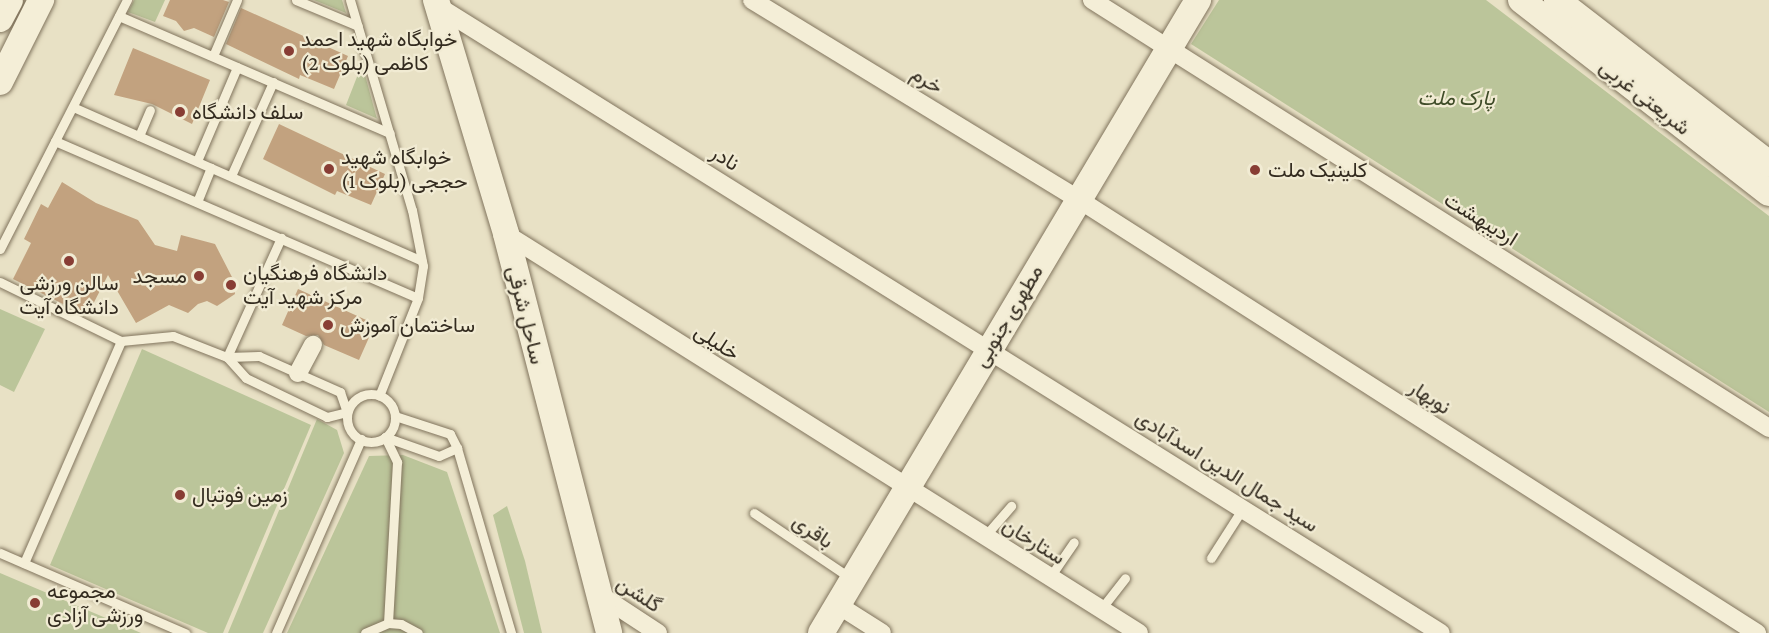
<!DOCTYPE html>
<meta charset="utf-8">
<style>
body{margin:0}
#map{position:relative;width:1769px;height:633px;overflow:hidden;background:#e8e1c5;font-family:"Crimson Pro",Vazirmatn,serif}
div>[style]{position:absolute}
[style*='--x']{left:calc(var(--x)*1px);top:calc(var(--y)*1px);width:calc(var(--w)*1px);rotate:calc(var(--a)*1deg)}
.green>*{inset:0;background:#bbc59a}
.building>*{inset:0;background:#c2a27f}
.roads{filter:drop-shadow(0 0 2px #81745d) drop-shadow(0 0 2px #81745d)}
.lane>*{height:9px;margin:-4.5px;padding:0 4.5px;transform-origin:4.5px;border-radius:4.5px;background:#f4eed7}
.lane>.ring{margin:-4.5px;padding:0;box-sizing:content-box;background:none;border:9px solid #f4eed7;border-radius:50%}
.street>*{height:18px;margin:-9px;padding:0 9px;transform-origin:9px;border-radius:9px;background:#f4eed7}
.secondary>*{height:26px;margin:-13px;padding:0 13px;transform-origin:13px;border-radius:13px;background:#f4eed7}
.dots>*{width:16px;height:16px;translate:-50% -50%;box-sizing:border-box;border:3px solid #f1ebd3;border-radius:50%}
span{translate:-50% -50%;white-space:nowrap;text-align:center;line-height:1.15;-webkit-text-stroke:4.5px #f1ebd3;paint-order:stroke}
.poi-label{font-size:21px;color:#332b1f}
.left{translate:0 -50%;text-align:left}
.right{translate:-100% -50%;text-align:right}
.street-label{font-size:21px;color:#332b1f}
.park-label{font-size:21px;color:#3f4c28;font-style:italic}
</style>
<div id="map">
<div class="green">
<div style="clip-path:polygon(134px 0,165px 0,155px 22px,128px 12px)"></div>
<div style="clip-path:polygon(314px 0,342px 0,346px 13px)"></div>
<div style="clip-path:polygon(1219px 0,1486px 0,1769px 216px,1769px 412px,1191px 44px)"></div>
<div style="clip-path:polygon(362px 64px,377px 119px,378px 119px,346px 105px)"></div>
<div style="clip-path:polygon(0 309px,45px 329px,14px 392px,0 385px)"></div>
<div style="clip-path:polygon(142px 349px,311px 425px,223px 633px,208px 633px,50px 565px)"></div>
<div style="clip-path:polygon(317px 419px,337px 430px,344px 453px,263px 633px,228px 633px)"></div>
<div style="clip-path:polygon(403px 455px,447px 472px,500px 633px,287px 633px,369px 456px)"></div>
<div style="clip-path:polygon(507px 506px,525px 561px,542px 633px,524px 633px,493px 515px)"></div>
<div style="clip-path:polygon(0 573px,141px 633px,0 633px)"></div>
</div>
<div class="building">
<div style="clip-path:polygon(170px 0,223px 0,229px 2px,214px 37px,194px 28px,184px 31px,176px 21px,163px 16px)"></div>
<div style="clip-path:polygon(241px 8px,348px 56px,334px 89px,300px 75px,299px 79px,226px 44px)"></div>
<div style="clip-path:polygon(133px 48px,210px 80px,192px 124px,152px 104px,114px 95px)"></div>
<div style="clip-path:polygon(279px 124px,385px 174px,371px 205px,337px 191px,335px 195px,263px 159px)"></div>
<div style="clip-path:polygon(62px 182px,96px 203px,138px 220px,155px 245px,177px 251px,181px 235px,215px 244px,233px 279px,235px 294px,217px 306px,207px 301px,198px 304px,188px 313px,169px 305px,136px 323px,108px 275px,87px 316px,13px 279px,31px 243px,24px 239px,41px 204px,48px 208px)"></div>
<div style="clip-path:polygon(298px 289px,375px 324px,359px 360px,324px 345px,318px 335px,306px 336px,282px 325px)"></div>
</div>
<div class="roads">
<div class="lane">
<div style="--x:296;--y:0;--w:67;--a:22.8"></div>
<div style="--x:350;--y:0;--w:219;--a:73.6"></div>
<div style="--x:412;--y:210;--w:57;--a:78.9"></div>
<div style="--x:423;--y:266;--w:32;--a:99"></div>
<div style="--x:418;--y:298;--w:105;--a:111.7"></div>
<div style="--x:119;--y:16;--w:295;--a:23.4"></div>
<div style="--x:213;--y:56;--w:61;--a:-66.8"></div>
<div style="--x:73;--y:107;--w:381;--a:23.8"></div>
<div style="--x:139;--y:136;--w:28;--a:-67"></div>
<div style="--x:55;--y:141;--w:395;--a:23.4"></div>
<div style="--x:197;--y:161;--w:102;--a:-66.9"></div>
<div style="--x:231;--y:176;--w:103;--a:-65.9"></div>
<div style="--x:197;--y:202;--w:37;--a:-68"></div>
<div style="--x:0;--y:249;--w:280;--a:-63"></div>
<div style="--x:0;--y:282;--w:135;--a:26"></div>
<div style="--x:121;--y:341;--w:52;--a:-5.5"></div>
<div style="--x:173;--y:336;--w:58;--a:21.3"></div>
<div style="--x:227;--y:357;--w:32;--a:-2"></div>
<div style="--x:259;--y:356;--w:89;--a:24"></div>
<div style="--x:340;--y:392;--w:21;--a:71"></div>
<div style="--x:347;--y:412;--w:21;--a:166"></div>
<div style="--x:327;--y:417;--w:90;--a:-154.3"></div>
<div style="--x:246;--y:378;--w:28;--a:-132"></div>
<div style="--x:227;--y:357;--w:131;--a:-65.6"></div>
<div class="ring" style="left:347px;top:394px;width:39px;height:39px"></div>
<div style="--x:395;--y:416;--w:58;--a:18.1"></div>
<div style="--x:450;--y:434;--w:16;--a:63"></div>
<div style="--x:457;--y:448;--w:193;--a:73.7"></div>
<div style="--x:385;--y:437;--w:28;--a:64"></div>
<div style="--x:397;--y:462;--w:161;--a:93.2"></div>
<div style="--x:385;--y:437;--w:57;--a:19.4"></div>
<div style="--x:439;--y:456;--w:20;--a:-24"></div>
<div style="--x:754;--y:513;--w:118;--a:34"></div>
<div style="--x:985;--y:536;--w:40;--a:-49"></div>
<div style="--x:0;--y:553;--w:202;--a:23.4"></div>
<div style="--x:1211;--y:558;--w:59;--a:-57.4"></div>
<div style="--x:24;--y:563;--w:242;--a:-66.4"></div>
<div style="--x:1050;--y:577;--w:42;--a:-55.6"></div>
<div style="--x:1101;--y:609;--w:39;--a:-52"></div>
<div style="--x:276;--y:633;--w:212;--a:-66.3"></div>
<div style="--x:365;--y:633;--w:25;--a:-23"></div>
<div style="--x:388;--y:623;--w:13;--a:4"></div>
<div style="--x:401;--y:624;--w:19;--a:28"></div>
</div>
<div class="street">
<div style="--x:752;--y:0;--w:382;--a:31.4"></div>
<div style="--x:1078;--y:199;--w:806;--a:32.59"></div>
<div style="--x:1092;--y:0;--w:801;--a:32.3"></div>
<div style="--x:439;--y:7;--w:1181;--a:32"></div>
<div style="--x:506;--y:234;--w:748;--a:32.22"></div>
<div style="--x:298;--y:373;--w:32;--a:-62"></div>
<div style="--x:597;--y:593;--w:73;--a:33.3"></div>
<div style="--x:838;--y:605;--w:52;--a:32.5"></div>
</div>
<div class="secondary">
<div style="--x:436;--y:0;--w:244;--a:73.3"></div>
<div style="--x:506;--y:234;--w:412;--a:75.5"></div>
<div style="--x:1521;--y:0;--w:314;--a:37.9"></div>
<div style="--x:1557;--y:0;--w:268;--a:37.7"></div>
<div style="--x:0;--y:19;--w:21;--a:-62"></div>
<div style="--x:0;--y:82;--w:92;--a:-63.4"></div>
<div style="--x:821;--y:633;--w:737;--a:-59.22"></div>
</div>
</div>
<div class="dots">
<div style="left:289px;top:51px;background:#883d34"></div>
<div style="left:180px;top:112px;background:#883d34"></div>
<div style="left:329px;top:169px;background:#883d34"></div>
<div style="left:1255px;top:170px;background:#883d34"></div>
<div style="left:69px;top:261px;background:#883d34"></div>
<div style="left:199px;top:276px;background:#883d34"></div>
<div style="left:231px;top:285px;background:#883d34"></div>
<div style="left:328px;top:325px;background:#883d34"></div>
<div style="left:180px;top:495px;background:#883d34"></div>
<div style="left:35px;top:603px;background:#883d34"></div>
</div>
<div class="poi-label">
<span class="left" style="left:301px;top:51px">خوابگاه شهید احمد<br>کاظمی (بلوک 2)</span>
<span class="left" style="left:192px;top:112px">سلف دانشگاه</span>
<span class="left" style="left:341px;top:169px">خوابگاه شهید<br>حججی (بلوک 1)</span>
<span class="left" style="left:1268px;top:170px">کلینیک ملت</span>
<span class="left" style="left:243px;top:285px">دانشگاه فرهنگیان<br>مرکز شهید آیت</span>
<span class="right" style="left:187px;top:276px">مسجد</span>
<span style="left:69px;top:295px">سالن ورزشی<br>دانشگاه آیت</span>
<span class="left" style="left:340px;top:325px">ساختمان آموزش</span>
<span class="left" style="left:192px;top:495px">زمین فوتبال</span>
<span class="left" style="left:47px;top:603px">مجموعه<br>ورزشی آزادی</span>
</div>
<div class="street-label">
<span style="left:927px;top:80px;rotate:31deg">خرم</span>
<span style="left:1645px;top:97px;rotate:38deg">شریعتی غربی</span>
<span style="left:725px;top:158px;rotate:32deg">نادر</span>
<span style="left:1481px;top:219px;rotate:32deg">اردیبهشت</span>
<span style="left:526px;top:315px;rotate:76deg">ساحل شرقی</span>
<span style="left:1008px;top:316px;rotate:-59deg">مطهری جنوبی</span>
<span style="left:717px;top:342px;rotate:33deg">خلیلی</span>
<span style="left:1430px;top:397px;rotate:33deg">نوبهار</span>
<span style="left:1227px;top:471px;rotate:32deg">سید جمال الدین اسدآبادی</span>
<span style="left:813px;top:531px;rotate:34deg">باقری</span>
<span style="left:1034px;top:541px;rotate:32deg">ستارخان</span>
<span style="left:639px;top:594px;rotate:33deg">گلشن</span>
</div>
<div class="park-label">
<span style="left:1456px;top:98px">پارک ملت</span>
</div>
</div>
